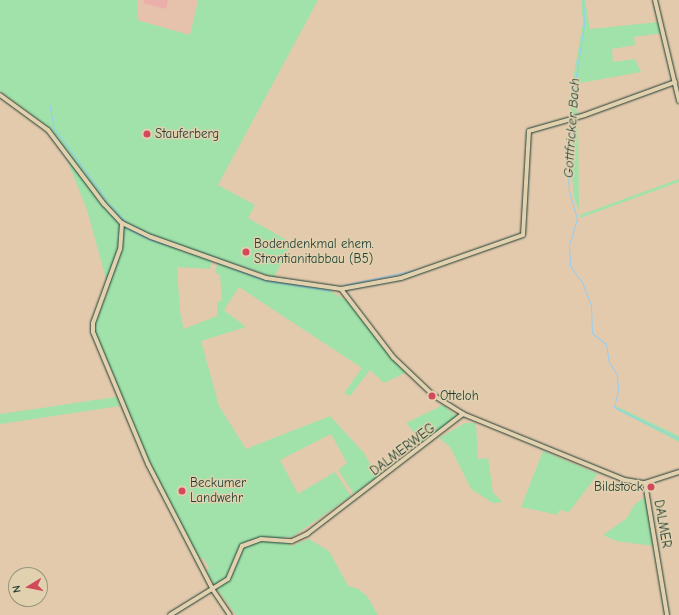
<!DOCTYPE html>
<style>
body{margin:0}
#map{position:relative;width:679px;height:615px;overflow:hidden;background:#e4caad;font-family:"Comic Neue",sans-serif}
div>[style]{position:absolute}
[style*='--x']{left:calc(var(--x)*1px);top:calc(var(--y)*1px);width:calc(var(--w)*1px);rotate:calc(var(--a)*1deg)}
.built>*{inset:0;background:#e6c2ac}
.green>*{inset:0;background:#a1e1aa}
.stream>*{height:1px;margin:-0.5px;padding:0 0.5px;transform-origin:0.5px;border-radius:0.5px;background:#94cef4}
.building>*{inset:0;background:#eaafa9}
.roads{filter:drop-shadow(0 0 1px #1f3d34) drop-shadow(0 0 1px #1f3d34)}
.street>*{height:4px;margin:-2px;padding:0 2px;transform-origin:2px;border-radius:2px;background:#e2d1ae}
.dots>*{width:11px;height:11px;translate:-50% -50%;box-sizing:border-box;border:2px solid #e2d1ae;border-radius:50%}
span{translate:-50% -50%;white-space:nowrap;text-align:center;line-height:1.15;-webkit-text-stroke:3px #e2d1ae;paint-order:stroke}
.poi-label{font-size:13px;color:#1f3d34}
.left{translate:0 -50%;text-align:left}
.right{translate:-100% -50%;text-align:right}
.street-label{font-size:13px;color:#1f3d34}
.water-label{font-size:14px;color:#25443e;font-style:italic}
.north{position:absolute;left:8px;top:567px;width:40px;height:40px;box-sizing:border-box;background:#e2d1ae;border:1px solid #94967d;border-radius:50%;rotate:260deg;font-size:11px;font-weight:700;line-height:16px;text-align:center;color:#1f3d34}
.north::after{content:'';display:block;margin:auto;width:14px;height:18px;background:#d1495b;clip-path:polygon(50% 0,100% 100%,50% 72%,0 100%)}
</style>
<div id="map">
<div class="built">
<div style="clip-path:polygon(137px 0,198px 0,190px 35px,137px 20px)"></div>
</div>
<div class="green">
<div style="clip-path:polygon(0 0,137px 0,137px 20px,190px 35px,198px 0,318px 0,218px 185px,255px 205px,248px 218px,292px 243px,274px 277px,183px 247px,180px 251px,212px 260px,210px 269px,177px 267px,180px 312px,184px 329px,217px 316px,217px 302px,222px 300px,220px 275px,215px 272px,218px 261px,266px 279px,327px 289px,349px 302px,407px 372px,384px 383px,370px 370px,350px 396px,344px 393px,362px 368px,239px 287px,224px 310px,246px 327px,201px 341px,219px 406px,246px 449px,330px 416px,364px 453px,377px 477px,354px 494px,338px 470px,347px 463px,331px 434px,280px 460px,298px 494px,335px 472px,351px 496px,292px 537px,283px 537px,291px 546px,309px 539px,329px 551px,348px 586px,358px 589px,367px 596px,378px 615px,236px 615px,217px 589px,206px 571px,209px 568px,203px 558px,199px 559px,148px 463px,95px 332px,95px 323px,109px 290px,87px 210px,62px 147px,50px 128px,0 91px)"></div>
<div style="clip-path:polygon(581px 0,585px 0,590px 29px,659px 22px,662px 33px,634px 37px,635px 45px,612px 49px,613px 62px,635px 59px,641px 72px,580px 83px,576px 95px,577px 116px,571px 118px,570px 97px,583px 22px)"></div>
<div style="clip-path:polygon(578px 119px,579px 210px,574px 198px,571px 165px,574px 121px)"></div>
<div style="clip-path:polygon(679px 179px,679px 182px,580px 218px,580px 215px)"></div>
<div style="clip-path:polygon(116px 397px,120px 406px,0 424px,0 414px)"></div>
<div style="clip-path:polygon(443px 405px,457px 417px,423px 443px,406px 423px)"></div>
<div style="clip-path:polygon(616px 406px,679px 436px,679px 442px,617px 410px)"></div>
<div style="clip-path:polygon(465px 423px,476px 423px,478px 459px,488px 458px,493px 493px,503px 502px,493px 503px,471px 489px,450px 447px,439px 438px)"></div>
<div style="clip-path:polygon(543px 451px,598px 474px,569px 512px,559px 510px,558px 515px,521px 507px)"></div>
<div style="clip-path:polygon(645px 497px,653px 546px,616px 541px,603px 535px,627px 518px,634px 505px)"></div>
</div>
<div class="stream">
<div style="--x:49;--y:103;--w:25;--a:79"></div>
<div style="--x:54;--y:128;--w:88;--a:53.8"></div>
<div style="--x:573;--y:116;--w:21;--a:-90"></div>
<div style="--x:573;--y:95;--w:71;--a:-81.1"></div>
<div style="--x:584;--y:25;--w:25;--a:-92"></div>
<div style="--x:573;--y:120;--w:54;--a:95.3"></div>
<div style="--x:568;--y:174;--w:17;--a:87"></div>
<div style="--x:569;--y:191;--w:29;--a:74"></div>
<div style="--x:577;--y:219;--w:27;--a:107"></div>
<div style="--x:569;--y:245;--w:21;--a:87"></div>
<div style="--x:570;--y:266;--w:20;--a:53"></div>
<div style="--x:582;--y:282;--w:25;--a:69"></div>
<div style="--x:591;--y:305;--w:28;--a:88"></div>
<div style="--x:592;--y:333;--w:18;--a:38"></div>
<div style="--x:606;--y:344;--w:18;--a:81"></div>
<div style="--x:609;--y:362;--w:15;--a:58"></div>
<div style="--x:617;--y:375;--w:15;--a:86"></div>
<div style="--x:618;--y:390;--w:17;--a:103"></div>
<div style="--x:614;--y:407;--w:72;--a:26.2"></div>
<div style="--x:109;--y:203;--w:23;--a:49"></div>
<div style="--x:125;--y:227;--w:29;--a:27"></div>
<div style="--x:151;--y:240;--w:37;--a:17"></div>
<div style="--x:430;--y:266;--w:69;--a:-19.5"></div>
<div style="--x:232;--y:268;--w:36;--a:21"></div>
<div style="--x:266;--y:281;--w:66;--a:8.7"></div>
<div style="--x:344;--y:285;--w:77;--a:-12"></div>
</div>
<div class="building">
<div style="clip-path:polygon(144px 0,168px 0,166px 9px,143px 3px)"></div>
</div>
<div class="roads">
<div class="street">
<div style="--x:655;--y:0;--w:104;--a:76.6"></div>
<div style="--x:0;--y:95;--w:59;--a:36.1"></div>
<div style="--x:48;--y:130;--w:93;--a:52.9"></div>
<div style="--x:104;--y:204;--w:26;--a:47"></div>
<div style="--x:122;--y:223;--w:32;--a:26"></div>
<div style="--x:151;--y:237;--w:122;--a:19.6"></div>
<div style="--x:266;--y:278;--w:76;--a:8.3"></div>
<div style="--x:341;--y:289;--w:61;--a:-10.4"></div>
<div style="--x:401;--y:278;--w:129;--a:-19.4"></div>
<div style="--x:523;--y:235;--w:104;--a:-86.7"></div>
<div style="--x:529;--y:131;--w:58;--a:-15.9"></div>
<div style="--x:585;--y:115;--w:96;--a:-20.1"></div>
<div style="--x:122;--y:223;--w:26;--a:94"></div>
<div style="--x:120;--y:249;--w:79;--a:110"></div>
<div style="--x:93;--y:323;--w:9;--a:90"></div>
<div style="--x:93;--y:332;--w:143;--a:67.4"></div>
<div style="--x:148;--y:464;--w:142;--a:62.7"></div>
<div style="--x:213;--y:590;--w:30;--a:56"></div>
<div style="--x:341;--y:289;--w:86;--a:52.6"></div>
<div style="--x:393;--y:357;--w:55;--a:43.5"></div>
<div style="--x:433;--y:395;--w:36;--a:32"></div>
<div style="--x:463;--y:414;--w:175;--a:22.2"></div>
<div style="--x:625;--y:480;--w:20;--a:9"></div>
<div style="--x:645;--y:483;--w:36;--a:-18"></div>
<div style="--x:645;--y:483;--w:134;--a:80.5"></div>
<div style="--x:170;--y:615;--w:68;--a:-31.8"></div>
<div style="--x:228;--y:579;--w:36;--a:-67"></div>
<div style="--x:242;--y:546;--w:20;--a:-20"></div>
<div style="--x:261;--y:539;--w:31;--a:4"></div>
<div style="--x:292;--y:541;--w:17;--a:-25"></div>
<div style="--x:307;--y:534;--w:197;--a:-37.6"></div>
</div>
</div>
<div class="dots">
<div style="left:147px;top:134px;background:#d1495b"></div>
<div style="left:246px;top:252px;background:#d1495b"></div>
<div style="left:432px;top:396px;background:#d1495b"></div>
<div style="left:651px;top:487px;background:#d1495b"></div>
<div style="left:182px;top:491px;background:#d1495b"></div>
</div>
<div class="poi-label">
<span class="left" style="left:155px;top:134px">Stauferberg</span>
<span class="left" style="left:254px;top:252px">Bodendenkmal ehem.<br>Strontianitabbau (B5)</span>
<span class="left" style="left:440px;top:396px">Otteloh</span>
<span class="left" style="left:190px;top:491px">Beckumer<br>Landwehr</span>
<span class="right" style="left:643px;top:487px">Bildstock</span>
</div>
<div class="street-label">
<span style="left:403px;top:450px;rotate:-37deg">DALMERWEG</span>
<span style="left:662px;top:524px;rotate:80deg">DALMER</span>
</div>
<div class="water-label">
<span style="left:572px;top:128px;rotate:-86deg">Gottfricker Bach</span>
</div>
<div class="north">N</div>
</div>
